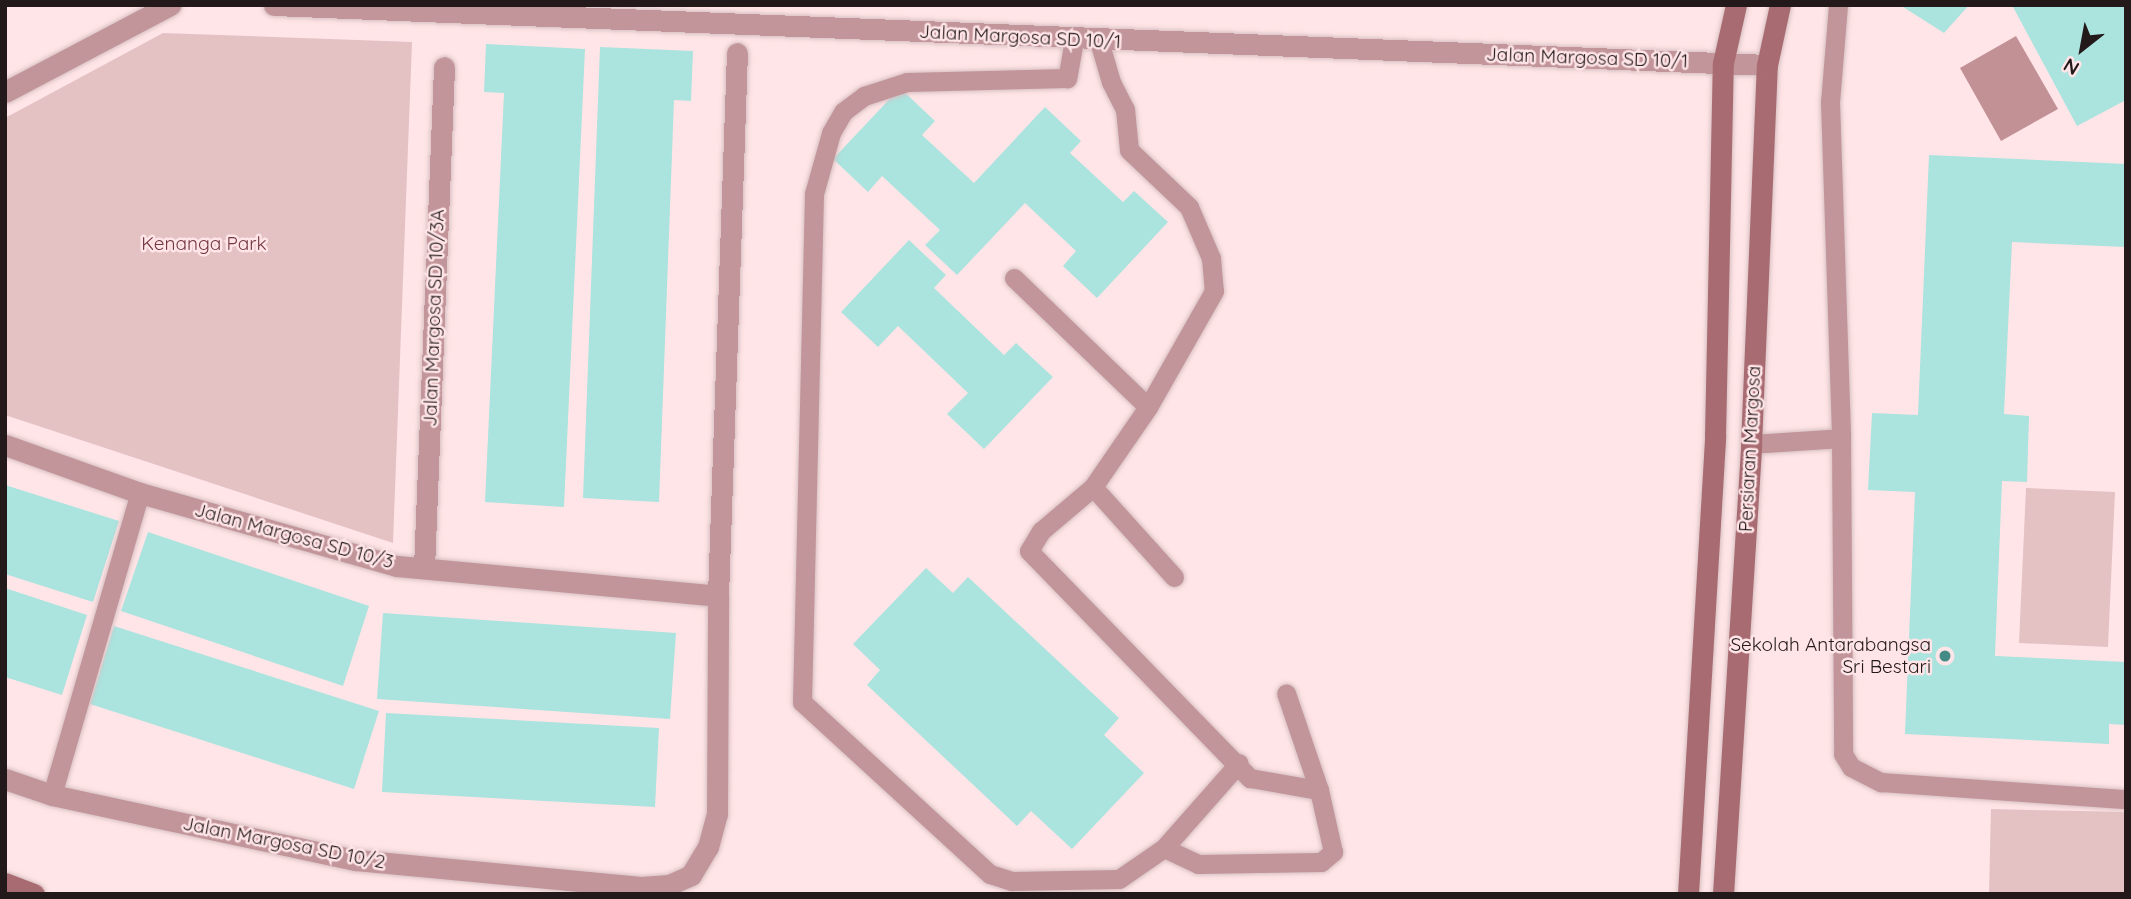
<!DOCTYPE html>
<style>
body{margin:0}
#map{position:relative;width:2131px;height:899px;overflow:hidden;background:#ffe5e7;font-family:Quicksand,sans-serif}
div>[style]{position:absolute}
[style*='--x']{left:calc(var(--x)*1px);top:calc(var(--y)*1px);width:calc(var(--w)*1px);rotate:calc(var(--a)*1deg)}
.green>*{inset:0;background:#e4c2c4}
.water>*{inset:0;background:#c19196}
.building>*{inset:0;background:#abe3de}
.roads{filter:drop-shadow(0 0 2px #d8c0c2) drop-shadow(0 0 2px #d8c0c2)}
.lane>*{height:19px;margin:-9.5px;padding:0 9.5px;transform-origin:9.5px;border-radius:9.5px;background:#c1959a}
.street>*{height:21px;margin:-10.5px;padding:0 10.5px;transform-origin:10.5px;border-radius:10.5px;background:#c1959a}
.secondary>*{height:21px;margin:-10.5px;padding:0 10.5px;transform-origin:10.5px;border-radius:10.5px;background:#a96b72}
.dots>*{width:19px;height:19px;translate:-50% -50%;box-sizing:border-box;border:4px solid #ffe5e7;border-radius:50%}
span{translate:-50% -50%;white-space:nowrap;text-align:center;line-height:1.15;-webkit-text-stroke:5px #ffe5e7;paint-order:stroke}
.street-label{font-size:19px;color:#24191a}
.park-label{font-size:19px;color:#743640}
.poi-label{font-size:19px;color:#24191a}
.right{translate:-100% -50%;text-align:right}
.frame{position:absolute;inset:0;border:7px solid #24191a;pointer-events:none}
.north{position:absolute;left:2047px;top:14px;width:70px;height:70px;-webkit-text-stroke:5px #ffe5e7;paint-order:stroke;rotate:211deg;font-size:19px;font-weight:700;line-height:28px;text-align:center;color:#24191a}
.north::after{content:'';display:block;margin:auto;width:24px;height:32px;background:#24191a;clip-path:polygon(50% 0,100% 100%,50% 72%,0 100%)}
</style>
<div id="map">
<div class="green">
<div style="clip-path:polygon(163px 33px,412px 42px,393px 543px,5px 415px,5px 118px)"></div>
<div style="clip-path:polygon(2026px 488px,2115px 492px,2108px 647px,2019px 643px)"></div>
<div style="clip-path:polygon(1991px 809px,2126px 812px,2126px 894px,1989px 894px)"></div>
</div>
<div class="water">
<div style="clip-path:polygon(2016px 36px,2058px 109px,2001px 141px,1960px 68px)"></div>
</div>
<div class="building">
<div style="clip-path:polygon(1900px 5px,1969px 5px,1944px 33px)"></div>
<div style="clip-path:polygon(2012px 5px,2126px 5px,2126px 100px,2077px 126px)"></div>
<div style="clip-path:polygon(486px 44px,585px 49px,564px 507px,485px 502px,504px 93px,484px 92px)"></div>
<div style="clip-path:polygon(600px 47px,693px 51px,691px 101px,674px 100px,659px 502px,583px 498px)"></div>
<div style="clip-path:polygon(900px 88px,935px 121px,922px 135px,974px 183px,1045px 107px,1081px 141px,1070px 153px,1123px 202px,1134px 191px,1168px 222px,1097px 298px,1063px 266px,1076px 251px,1025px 203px,957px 275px,925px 245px,940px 230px,882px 176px,868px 192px,833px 159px)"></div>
<div style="clip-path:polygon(1929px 155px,2126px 164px,2126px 247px,2012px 242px,2004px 414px,2029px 416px,2027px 482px,2002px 481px,1995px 656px,2126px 662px,2126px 725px,2109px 724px,2109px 744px,1905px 734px,1915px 492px,1868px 490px,1872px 413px,1918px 415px)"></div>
<div style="clip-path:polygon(909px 240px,946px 275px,934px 288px,1004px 355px,1016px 343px,1053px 377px,984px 449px,947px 414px,968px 393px,898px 326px,878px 347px,841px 312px)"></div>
<div style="clip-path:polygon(5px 485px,119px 521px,93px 602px,5px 574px)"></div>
<div style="clip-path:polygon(148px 532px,369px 606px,343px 686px,121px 611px)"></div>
<div style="clip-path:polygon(926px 568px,953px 593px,968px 577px,1119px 718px,1104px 735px,1144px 773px,1072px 849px,1031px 811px,1017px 826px,867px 685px,880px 670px,853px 644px)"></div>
<div style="clip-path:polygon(5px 588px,87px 615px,62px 695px,5px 677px)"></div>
<div style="clip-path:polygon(383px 613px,676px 633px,670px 719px,377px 699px)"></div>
<div style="clip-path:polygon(114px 626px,379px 711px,354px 789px,90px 704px)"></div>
<div style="clip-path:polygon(386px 713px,659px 728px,655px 807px,382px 792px)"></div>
</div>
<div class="roads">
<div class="lane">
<div style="--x:1838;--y:5;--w:97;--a:94.7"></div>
<div style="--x:1830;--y:102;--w:336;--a:88.1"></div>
<div style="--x:1841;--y:438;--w:316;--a:89.6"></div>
<div style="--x:1843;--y:754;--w:15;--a:58"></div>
<div style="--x:1851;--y:767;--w:34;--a:27"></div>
<div style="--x:1881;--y:782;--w:246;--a:4"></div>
<div style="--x:1074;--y:40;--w:39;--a:100"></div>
<div style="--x:1067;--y:78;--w:160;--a:178.6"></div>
<div style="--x:907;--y:82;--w:45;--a:162"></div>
<div style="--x:864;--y:96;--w:26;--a:143"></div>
<div style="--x:843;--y:112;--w:24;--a:120"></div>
<div style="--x:831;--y:133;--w:63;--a:105.6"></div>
<div style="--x:814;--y:194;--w:508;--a:91.35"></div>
<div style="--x:802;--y:702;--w:255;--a:42.5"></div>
<div style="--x:990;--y:874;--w:23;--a:18"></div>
<div style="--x:1012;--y:881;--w:107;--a:-1.1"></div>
<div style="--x:1119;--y:879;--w:55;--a:-34.6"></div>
<div style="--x:1164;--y:848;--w:113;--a:-48.6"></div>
<div style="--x:1099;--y:41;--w:43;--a:73.7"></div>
<div style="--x:1111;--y:82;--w:30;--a:63"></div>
<div style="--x:1125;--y:109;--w:41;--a:84.4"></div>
<div style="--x:1129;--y:150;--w:83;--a:43.5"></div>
<div style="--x:1189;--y:207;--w:56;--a:66.7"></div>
<div style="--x:1211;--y:258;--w:33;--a:85"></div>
<div style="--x:1214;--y:291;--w:133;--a:119.6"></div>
<div style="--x:1148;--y:407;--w:97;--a:124.5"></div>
<div style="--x:1093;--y:487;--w:68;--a:139.8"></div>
<div style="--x:1041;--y:531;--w:23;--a:121"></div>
<div style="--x:1029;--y:551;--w:317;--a:45.8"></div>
<div style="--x:1250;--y:778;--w:70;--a:9.9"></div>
<div style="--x:1319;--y:790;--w:102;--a:-108.8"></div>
<div style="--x:1014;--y:278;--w:186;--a:43.9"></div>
<div style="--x:1751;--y:444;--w:90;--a:-3.8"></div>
<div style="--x:1093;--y:487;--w:121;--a:48"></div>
<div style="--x:52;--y:795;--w:315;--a:-73.8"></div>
<div style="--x:1164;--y:848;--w:38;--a:25"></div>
<div style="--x:1198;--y:864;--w:123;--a:-0.9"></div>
<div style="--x:1321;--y:862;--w:16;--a:-40"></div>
<div style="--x:1333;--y:852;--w:64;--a:-102.7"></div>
</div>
<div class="street">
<div style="--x:274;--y:5;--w:1494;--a:2.3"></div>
<div style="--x:5;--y:92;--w:187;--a:-27.8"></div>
<div style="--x:5;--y:445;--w:143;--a:19.6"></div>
<div style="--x:140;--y:493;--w:267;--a:15.9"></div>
<div style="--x:397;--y:566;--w:322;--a:5.3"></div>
<div style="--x:424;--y:568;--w:501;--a:-87.71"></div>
<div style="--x:5;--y:779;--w:50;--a:18.8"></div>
<div style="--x:52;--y:795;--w:311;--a:12.1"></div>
<div style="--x:356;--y:860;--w:286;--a:5.4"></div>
<div style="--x:641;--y:887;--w:28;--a:-4"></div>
<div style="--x:669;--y:885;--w:24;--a:-24"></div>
<div style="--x:691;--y:875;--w:33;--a:-59"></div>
<div style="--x:708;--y:847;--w:34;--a:-75"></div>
<div style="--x:717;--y:814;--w:218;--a:-89.7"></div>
<div style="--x:718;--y:596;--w:543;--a:-88"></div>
</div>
<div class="secondary">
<div style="--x:5;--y:883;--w:31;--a:21"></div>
<div style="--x:1688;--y:894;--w:458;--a:-86.6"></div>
<div style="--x:1715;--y:437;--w:374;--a:-88.8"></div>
<div style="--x:1723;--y:63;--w:59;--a:-77.4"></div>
<div style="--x:1723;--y:894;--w:451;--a:-86.4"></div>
<div style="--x:1751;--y:444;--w:379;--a:-87.6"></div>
<div style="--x:1767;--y:65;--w:61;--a:-77.8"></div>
</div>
</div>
<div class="dots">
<div style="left:1945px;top:656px;background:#448b85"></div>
</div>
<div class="street-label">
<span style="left:1020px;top:37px;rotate:3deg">Jalan Margosa SD 10/1</span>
<span style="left:1587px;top:58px;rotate:2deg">Jalan Margosa SD 10/1</span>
<span style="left:434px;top:318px;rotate:-88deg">Jalan Margosa SD 10/3A</span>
<span style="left:1750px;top:449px;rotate:-87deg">Persiaran Margosa</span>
<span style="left:294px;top:536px;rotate:15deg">Jalan Margosa SD 10/3</span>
<span style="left:284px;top:843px;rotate:11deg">Jalan Margosa SD 10/2</span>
</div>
<div class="park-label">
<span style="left:204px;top:244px">Kenanga Park</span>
</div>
<div class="poi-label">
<span class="right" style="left:1931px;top:656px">Sekolah Antarabangsa<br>Sri Bestari</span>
</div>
<div class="frame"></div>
<div class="north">N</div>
</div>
